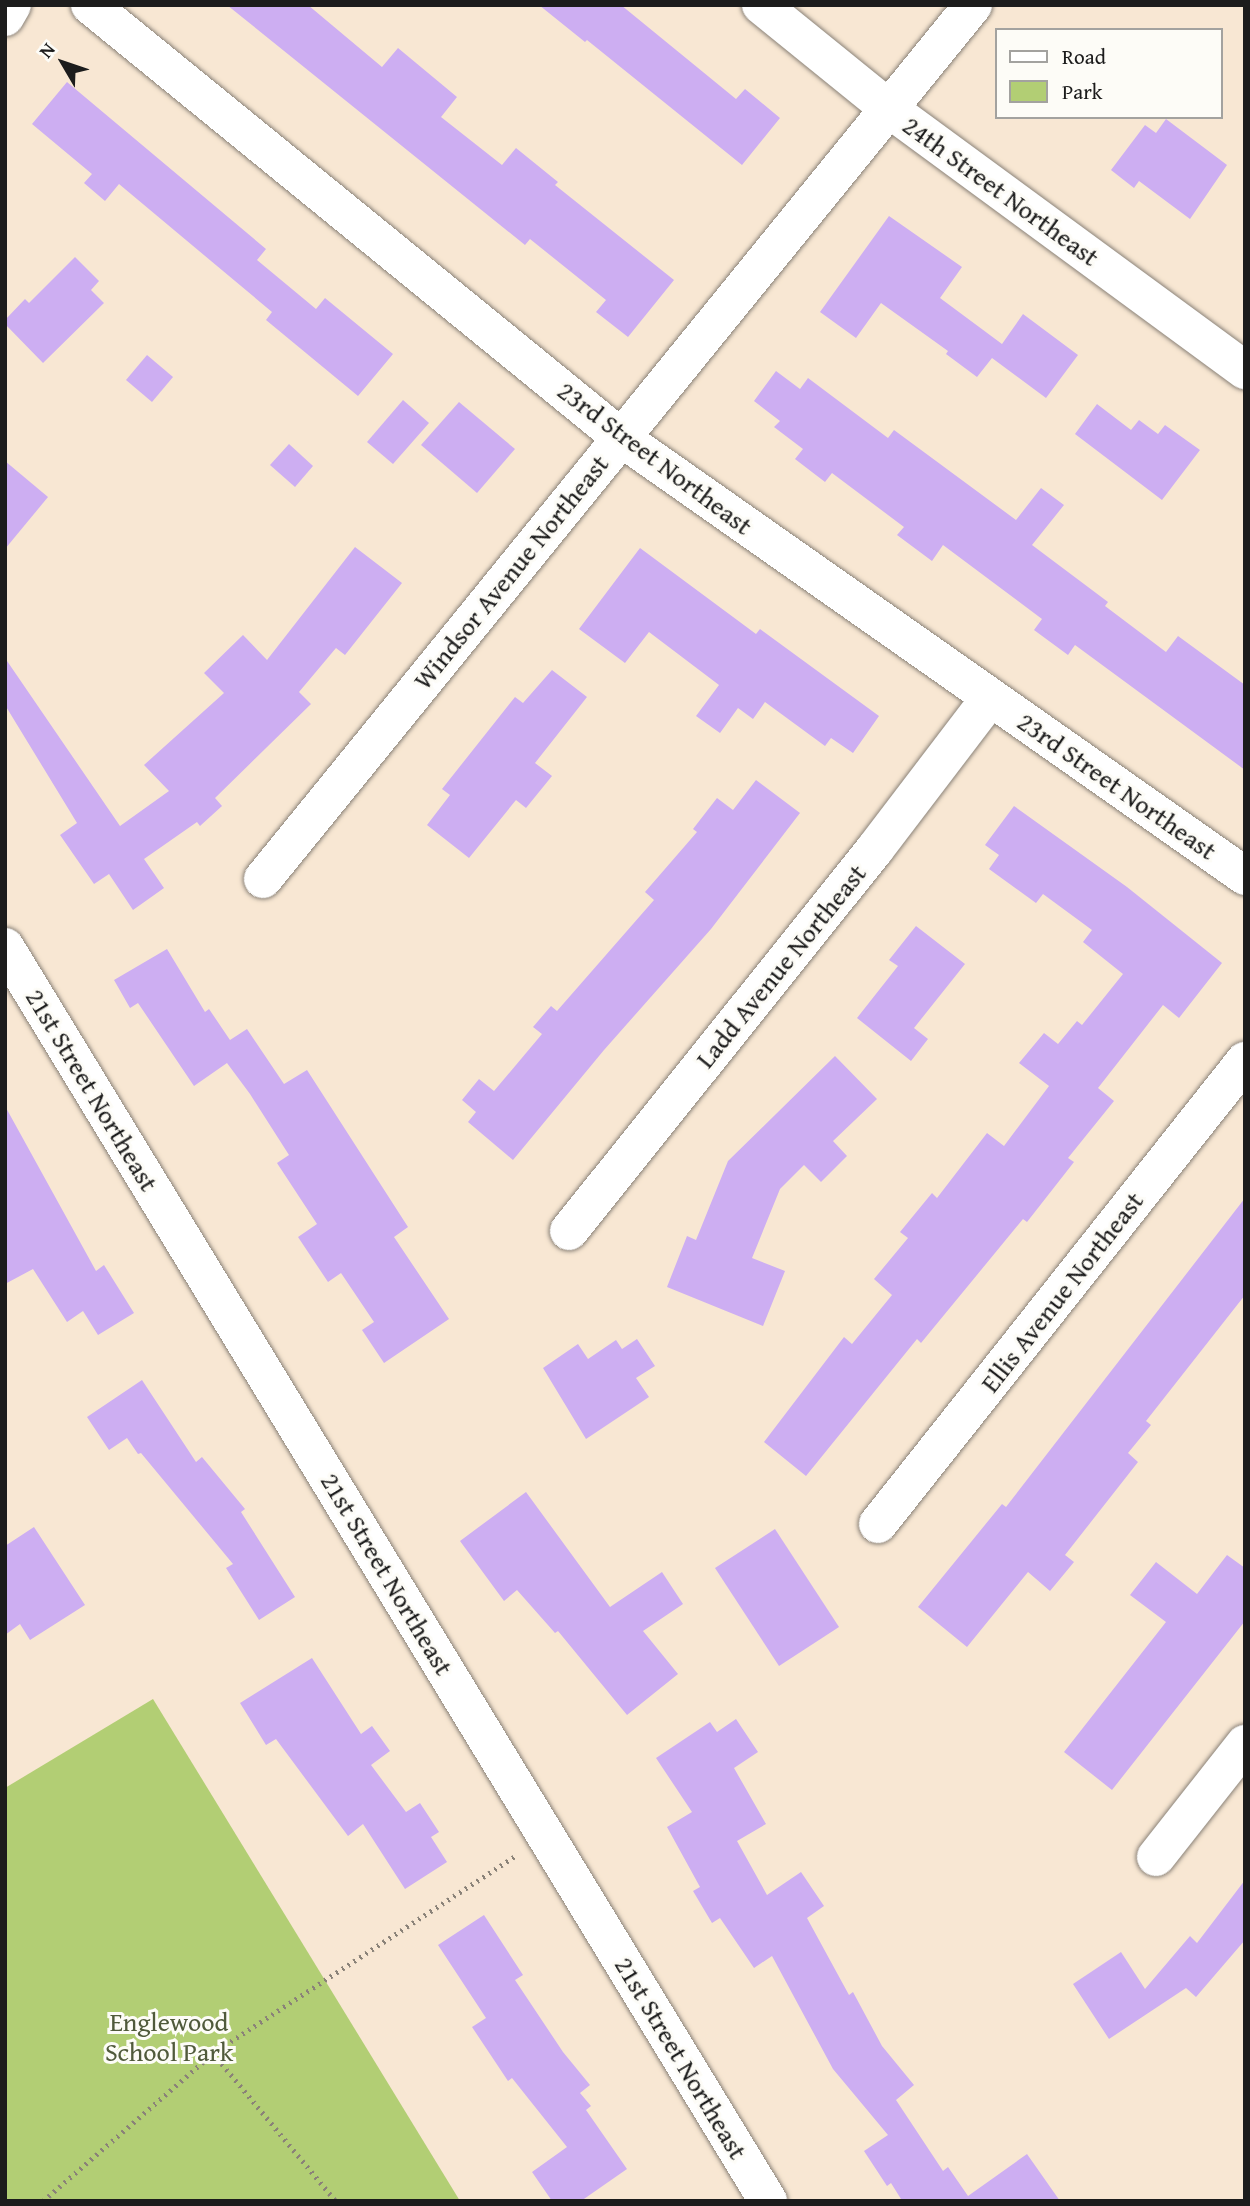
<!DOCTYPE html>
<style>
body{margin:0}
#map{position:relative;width:1250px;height:2206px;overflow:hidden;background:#f8e7d3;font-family:"Gentium Book Plus",serif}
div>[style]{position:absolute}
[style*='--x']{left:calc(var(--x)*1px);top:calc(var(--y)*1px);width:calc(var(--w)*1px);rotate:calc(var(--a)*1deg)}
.green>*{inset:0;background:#b2ce74}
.building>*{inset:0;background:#cdaef2}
.path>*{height:4.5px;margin-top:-2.25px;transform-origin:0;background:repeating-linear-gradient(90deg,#8a8278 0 2px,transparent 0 7px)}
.roads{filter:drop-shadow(0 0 2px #8a8278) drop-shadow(0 0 2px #8a8278)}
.minor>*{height:38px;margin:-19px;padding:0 19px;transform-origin:19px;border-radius:19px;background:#fff}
.major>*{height:38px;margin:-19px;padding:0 19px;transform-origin:19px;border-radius:19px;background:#fff}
span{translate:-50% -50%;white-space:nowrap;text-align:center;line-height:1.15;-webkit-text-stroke:6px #fdfcf7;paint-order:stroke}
.street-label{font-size:26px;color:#1c1c1c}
.park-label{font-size:26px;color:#505a3b}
.frame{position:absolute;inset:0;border:7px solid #1c1c1c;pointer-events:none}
.legend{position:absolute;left:995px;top:28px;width:228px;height:91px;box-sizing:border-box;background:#fdfcf7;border:2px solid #a3a29f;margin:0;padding:9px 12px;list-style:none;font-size:21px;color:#1c1c1c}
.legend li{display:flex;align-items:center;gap:14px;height:35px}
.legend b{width:35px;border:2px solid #a3a29f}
.north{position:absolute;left:28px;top:28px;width:70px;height:70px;-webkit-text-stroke:5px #fdfcf7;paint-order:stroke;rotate:309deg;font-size:19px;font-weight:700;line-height:28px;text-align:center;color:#1c1c1c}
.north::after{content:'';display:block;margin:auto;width:24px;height:32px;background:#1c1c1c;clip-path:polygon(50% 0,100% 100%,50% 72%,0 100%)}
</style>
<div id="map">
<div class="green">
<div style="clip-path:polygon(153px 1699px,460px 2201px,5px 2201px,5px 1788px)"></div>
</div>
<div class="building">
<div style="clip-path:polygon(227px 5px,308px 5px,382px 67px,398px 48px,457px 97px,441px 117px,502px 165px,516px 148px,558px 182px,555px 185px,674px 280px,628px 337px,596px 312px,606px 300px,530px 239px,525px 245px)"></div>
<div style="clip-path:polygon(539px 5px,621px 5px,736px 99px,745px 89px,780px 118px,742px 165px,587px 40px,585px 42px)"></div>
<div style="clip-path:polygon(67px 82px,266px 249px,257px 260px,316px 309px,325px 298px,393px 354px,358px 396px,266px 320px,272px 312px,119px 184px,105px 201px,84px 183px,92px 174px,32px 124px)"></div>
<div style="clip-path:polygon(1166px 119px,1227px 165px,1190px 219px,1139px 181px,1134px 188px,1111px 170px,1145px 125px,1156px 133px)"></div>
<div style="clip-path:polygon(889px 216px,962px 267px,940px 298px,1002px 344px,1023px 314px,1078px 355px,1046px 398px,992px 358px,977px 377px,946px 354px,948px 351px,881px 303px,856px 338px,820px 312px)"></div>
<div style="clip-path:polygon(75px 257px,99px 281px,91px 290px,104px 303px,43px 363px,5px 324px,5px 320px,25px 299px,29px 303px)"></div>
<div style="clip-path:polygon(147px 355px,173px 377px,152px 402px,126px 380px)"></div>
<div style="clip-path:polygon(776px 371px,800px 389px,808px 378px,888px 438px,894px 430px,1016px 520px,1041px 488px,1064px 505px,1032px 545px,1108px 602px,1105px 606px,1166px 652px,1178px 636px,1245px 685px,1245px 770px,1075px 645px,1068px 655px,1034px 630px,1042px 619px,943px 545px,932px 561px,897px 535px,904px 527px,832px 473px,825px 482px,795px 459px,803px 449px,774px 427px,780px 421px,754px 401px)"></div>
<div style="clip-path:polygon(403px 400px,429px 423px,393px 464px,367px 442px)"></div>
<div style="clip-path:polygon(459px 402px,515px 449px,477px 493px,421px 445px)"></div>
<div style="clip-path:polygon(1097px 404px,1131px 430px,1139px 420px,1158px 434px,1165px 425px,1200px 450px,1162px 500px,1075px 434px)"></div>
<div style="clip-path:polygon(289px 444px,313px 466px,295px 487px,270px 465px)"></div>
<div style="clip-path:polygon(5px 461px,48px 497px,5px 549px)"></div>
<div style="clip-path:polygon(355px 547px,402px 583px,345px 655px,336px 648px,299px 692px,311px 704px,215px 798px,222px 806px,200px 826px,197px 822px,144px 859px,164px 888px,133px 910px,109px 874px,94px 884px,60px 835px,77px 823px,5px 705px,5px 658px,120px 826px,169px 791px,144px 765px,224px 693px,204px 673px,243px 635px,267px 660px)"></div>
<div style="clip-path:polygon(640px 548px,756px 634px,760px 629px,879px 716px,853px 753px,831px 738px,825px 746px,765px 702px,753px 719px,738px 708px,720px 733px,696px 716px,719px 685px,649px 632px,625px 663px,579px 629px)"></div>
<div style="clip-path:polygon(552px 670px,587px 697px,535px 763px,552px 776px,526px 808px,516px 800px,469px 858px,427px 825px,450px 795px,442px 789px,515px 697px,523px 703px)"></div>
<div style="clip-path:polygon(756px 780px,800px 813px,711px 929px,604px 1050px,513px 1160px,468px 1122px,476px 1112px,462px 1100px,479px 1079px,494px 1091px,542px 1034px,533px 1027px,551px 1006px,557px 1011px,654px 900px,645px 892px,697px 832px,693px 829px,717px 798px,733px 810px)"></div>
<div style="clip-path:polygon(1014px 806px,1127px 887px,1222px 963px,1179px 1018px,1163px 1005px,1098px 1088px,1114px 1101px,1068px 1158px,1074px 1162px,1027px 1222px,1023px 1219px,921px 1343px,917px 1339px,806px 1476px,764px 1442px,844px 1337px,852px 1344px,892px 1295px,874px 1279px,908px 1238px,900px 1232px,932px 1193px,937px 1198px,987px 1133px,1004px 1146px,1049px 1086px,1019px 1063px,1044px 1033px,1058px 1044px,1077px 1021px,1082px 1025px,1123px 974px,1083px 942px,1092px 930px,1043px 894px,1036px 903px,989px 869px,999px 855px,985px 845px)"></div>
<div style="clip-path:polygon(916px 926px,965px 964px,914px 1028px,928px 1039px,911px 1061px,857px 1018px,898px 966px,889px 960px)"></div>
<div style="clip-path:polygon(167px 949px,205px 1012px,209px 1009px,230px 1040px,247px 1029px,284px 1084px,307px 1070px,408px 1227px,394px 1237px,449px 1319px,384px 1363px,362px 1330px,374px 1322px,341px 1273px,328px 1282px,298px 1237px,317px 1224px,277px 1163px,289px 1155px,250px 1094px,227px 1063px,194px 1086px,138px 1003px,130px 1008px,114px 980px)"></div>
<div style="clip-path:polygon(835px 1056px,877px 1099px,833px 1141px,847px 1156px,821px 1182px,804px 1165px,780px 1189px,752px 1258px,785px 1271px,763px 1326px,667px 1287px,687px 1236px,696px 1240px,728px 1161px)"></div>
<div style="clip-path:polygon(5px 1106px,96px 1271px,104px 1265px,134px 1313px,98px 1335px,83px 1311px,67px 1322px,33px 1269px,5px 1284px)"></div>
<div style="clip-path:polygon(1245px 1198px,1245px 1295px,1146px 1421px,1151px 1425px,1128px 1453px,1138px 1462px,1065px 1555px,1074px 1562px,1050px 1591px,1028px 1572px,967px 1647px,918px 1607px,1002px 1504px,1006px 1507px)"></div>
<div style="clip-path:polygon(637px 1339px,655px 1366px,636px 1378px,649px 1397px,586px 1439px,543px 1368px,578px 1344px,588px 1359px,616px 1340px,622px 1349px)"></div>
<div style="clip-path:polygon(142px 1380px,196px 1462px,202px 1457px,245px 1509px,241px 1512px,295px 1597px,259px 1620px,226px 1568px,233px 1564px,141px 1453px,138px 1454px,127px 1438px,109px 1450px,87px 1417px)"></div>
<div style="clip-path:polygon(526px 1492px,610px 1607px,662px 1572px,683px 1604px,643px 1631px,678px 1674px,627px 1715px,558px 1631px,555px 1633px,517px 1590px,504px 1601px,460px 1541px)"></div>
<div style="clip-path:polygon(34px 1527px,85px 1605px,30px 1640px,20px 1624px,5px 1635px,5px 1546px)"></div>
<div style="clip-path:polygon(775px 1529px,839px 1627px,779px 1666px,715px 1568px)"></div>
<div style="clip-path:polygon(1227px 1555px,1245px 1568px,1245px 1621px,1112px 1790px,1064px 1752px,1166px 1622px,1130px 1595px,1156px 1562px,1197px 1594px)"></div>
<div style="clip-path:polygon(312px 1658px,361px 1734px,372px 1726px,390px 1751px,371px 1765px,406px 1812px,420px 1803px,439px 1832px,431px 1837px,447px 1862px,405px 1889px,363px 1824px,348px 1836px,276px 1739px,266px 1745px,240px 1703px)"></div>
<div style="clip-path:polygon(736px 1719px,758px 1752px,734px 1768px,766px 1824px,737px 1841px,767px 1895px,801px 1872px,824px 1906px,807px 1918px,849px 1995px,853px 1992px,882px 2046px,914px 2085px,896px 2100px,943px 2171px,948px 2167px,968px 2196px,1027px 2154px,1060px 2201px,899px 2201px,901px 2199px,891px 2183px,887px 2186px,864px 2151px,888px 2135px,833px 2069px,772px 1956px,754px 1968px,720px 1918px,712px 1923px,693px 1891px,700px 1887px,667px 1827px,692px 1812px,656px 1758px,710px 1722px,717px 1732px)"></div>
<div style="clip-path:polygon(1245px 1880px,1245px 1940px,1196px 1997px,1186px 1988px,1109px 2039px,1073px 1984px,1121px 1952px,1145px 1989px,1190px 1936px,1197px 1943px)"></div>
<div style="clip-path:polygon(484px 1915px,523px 1975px,515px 1980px,563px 2052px,590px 2085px,580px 2093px,591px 2106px,586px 2110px,627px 2169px,581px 2201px,552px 2201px,532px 2172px,567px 2147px,512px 2078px,508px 2081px,472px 2027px,486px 2018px,438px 1945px)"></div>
</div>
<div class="path">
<div style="--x:213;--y:2053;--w:363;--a:-33.1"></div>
<div style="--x:43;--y:2201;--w:225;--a:-41"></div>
<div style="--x:213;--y:2053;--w:192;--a:50.3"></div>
</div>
<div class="roads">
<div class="minor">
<div style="--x:90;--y:5;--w:684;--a:39.18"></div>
<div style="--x:620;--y:437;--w:764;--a:35.08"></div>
<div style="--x:761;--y:5;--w:164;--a:39"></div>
<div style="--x:888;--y:108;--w:443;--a:36.3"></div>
<div style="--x:263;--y:879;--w:1126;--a:-50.91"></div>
<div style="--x:5;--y:947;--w:1468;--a:58.68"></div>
<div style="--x:569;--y:1231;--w:489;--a:-51.3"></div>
<div style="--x:875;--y:849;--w:190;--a:-52.7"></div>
<div style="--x:878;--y:1524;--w:591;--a:-51.6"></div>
<div style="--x:1156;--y:1857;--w:144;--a:-51.8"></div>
</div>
<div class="major">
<div style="--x:5;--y:17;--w:14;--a:-60"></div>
</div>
</div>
<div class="street-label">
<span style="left:1001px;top:191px;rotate:36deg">24th Street Northeast</span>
<span style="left:655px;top:458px;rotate:37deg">23rd Street Northeast</span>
<span style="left:511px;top:572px;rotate:-51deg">Windsor Avenue Northeast</span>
<span style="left:1117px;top:786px;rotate:35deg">23rd Street Northeast</span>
<span style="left:781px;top:966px;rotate:-51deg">Ladd Avenue Northeast</span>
<span style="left:92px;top:1090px;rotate:59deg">21st Street Northeast</span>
<span style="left:1062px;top:1292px;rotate:-52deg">Ellis Avenue Northeast</span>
<span style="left:387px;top:1574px;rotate:59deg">21st Street Northeast</span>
<span style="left:681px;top:2058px;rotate:59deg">21st Street Northeast</span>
</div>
<div class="park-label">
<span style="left:169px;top:2037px">Englewood<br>School Park</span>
</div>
<div class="frame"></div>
<ul class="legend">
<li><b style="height:9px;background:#fff"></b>Road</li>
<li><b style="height:19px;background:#b2ce74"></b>Park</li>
</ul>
<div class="north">N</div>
</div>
